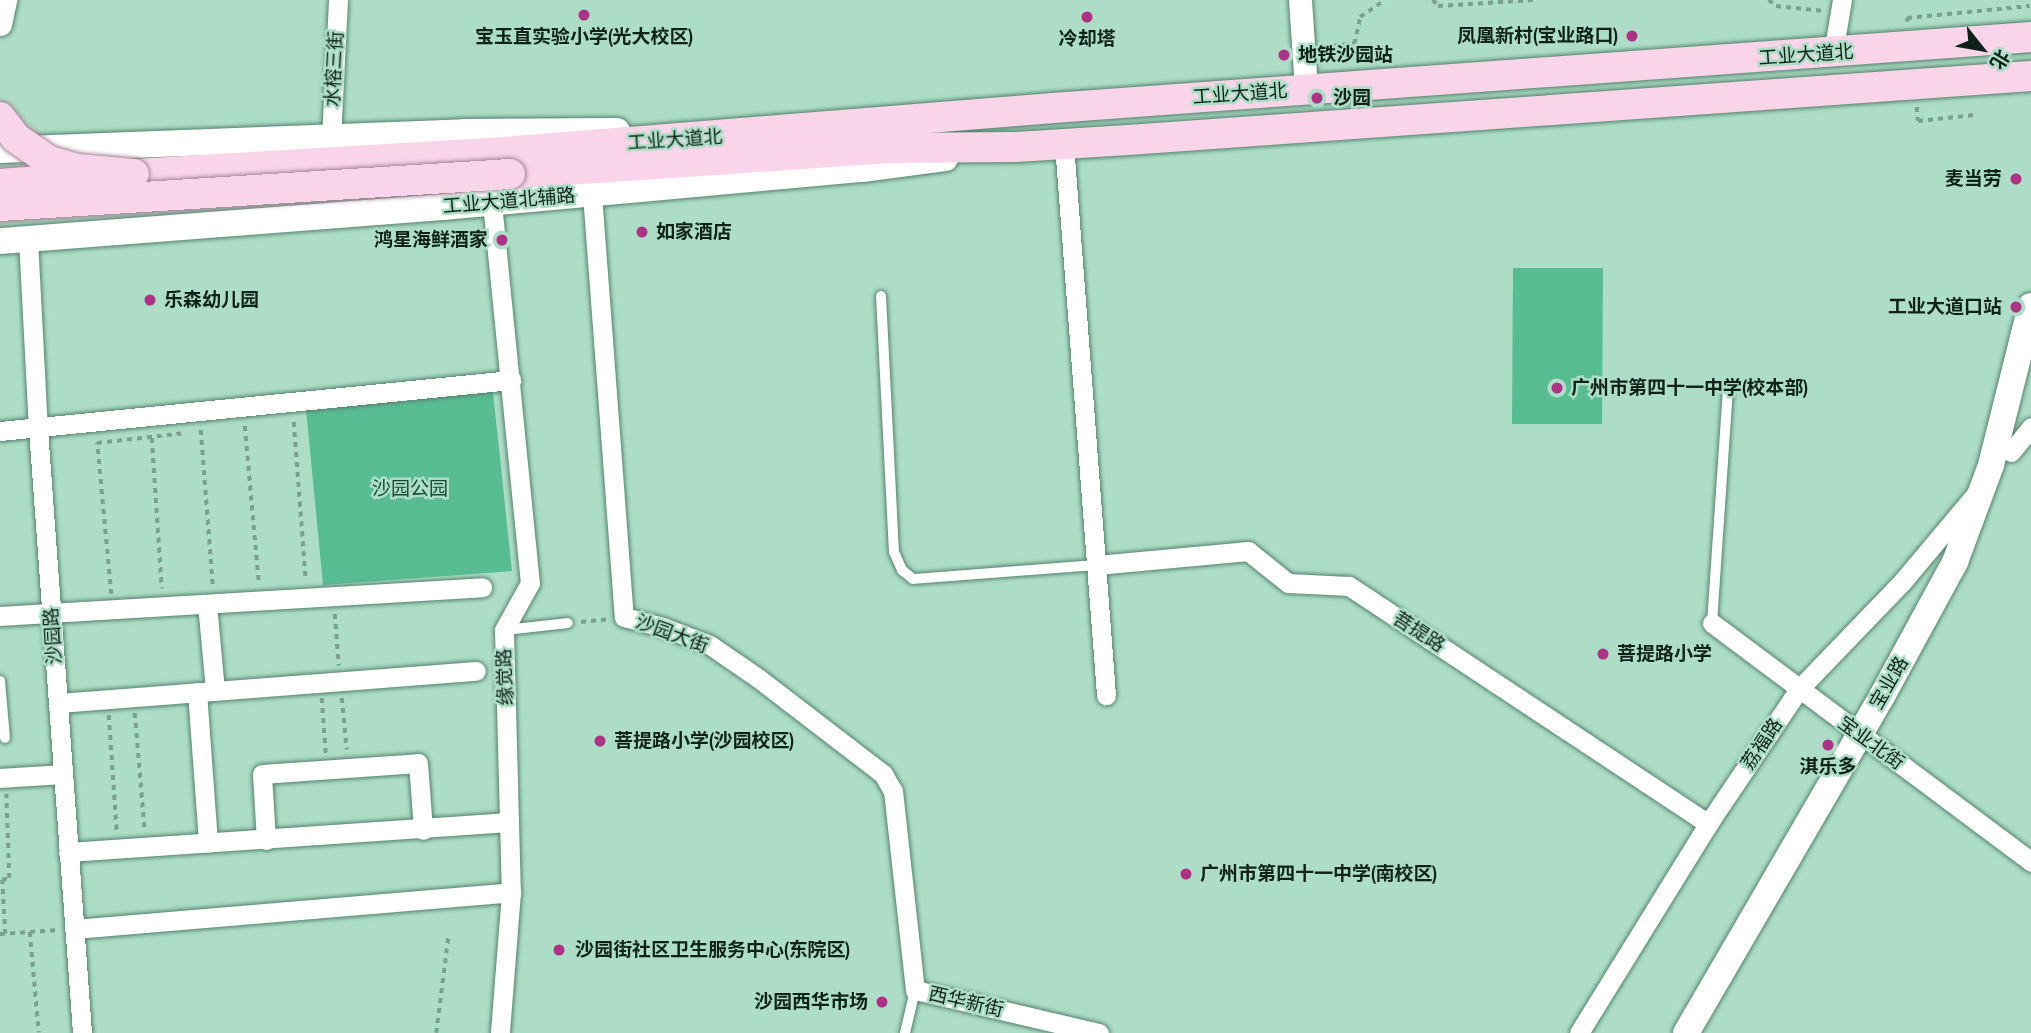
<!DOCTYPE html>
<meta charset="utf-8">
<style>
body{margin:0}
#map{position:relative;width:2031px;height:1033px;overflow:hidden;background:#adddc6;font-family:"Asap Condensed","Noto Sans SC",sans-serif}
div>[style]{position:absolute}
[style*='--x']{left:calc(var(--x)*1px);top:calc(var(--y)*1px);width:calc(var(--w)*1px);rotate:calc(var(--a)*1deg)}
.green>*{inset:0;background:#58bc93}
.path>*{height:3.5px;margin-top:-1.75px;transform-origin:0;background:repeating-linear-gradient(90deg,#7aa18f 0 5px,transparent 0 10px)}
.roads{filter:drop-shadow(0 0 2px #55826d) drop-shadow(0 0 2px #55826d)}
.service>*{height:10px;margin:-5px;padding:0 5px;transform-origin:5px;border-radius:5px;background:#fff}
.minor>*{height:19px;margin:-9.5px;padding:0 9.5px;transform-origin:9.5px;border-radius:9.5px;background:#fff}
.tertiary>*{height:23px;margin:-11.5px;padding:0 11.5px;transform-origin:11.5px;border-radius:11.5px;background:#fff}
.secondary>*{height:26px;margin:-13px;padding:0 13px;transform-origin:13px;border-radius:13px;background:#fff}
.primary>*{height:30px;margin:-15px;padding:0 15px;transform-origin:15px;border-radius:15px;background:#fad4e9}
.bridges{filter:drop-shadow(0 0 2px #a58497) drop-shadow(0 0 2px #a58497)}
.primary-bridge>*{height:30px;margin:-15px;padding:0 15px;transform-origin:15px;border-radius:15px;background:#fad4e9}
.dots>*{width:19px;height:19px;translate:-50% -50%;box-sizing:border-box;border:4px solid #adddc6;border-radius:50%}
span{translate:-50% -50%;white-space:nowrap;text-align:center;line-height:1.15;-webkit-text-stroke:5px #adddc6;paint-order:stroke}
.poi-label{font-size:19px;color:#0f221a;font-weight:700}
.right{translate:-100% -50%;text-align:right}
.left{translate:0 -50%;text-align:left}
.street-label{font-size:19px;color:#0f221a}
.park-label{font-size:19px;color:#184a36}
.north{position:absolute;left:1947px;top:14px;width:70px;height:70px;-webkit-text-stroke:5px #adddc6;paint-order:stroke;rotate:121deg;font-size:19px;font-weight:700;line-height:28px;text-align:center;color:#0f221a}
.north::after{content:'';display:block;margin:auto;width:24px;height:32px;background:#0f221a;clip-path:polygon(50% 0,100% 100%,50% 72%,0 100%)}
</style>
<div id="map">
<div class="green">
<div style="clip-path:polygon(1513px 268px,1603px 268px,1602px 424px,1512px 424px)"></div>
<div style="clip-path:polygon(493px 392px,512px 571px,323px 585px,306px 409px)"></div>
</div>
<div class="path">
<div style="--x:1433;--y:0;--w:8;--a:50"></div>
<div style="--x:1438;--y:6;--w:96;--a:-3.6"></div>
<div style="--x:1769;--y:0;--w:9;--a:41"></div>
<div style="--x:1776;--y:6;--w:48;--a:5.9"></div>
<div style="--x:1907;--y:22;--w:4;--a:-90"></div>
<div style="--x:1907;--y:18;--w:123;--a:-5.6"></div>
<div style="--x:1322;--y:46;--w:32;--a:-4"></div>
<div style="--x:1354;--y:44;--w:28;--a:-77"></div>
<div style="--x:1360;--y:17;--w:30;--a:-34"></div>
<div style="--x:1917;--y:107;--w:14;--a:86"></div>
<div style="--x:1918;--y:121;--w:57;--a:-6"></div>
<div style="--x:294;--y:422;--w:159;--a:85.7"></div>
<div style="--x:245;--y:426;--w:159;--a:84.9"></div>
<div style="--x:201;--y:430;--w:155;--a:85.6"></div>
<div style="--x:152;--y:438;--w:151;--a:86.2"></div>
<div style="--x:111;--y:594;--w:152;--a:-95.3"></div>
<div style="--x:97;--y:443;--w:89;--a:-6.5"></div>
<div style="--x:335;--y:614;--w:52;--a:85.6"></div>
<div style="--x:581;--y:622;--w:27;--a:-6"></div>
<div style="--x:322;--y:698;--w:56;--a:85.9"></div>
<div style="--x:342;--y:698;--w:52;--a:84.5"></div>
<div style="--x:135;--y:713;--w:118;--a:85.2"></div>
<div style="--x:109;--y:715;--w:118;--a:86.1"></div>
<div style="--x:30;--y:932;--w:101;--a:84.9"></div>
<div style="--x:0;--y:934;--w:58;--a:-3.9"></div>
<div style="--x:5;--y:934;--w:54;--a:-93.2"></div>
<div style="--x:2;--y:880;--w:7;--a:-16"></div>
<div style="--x:9;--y:878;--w:84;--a:-92"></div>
<div style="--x:436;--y:1033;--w:96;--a:-82.8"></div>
</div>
<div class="roads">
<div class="service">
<div style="--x:881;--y:296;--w:256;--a:87.1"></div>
<div style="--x:894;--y:552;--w:20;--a:66"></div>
<div style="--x:902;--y:570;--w:14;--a:39"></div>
<div style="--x:913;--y:579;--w:185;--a:-4.4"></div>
<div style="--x:1712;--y:623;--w:235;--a:-86.1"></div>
<div style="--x:506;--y:630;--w:62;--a:-6.4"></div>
<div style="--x:0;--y:681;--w:57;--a:85"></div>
<div style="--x:905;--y:1033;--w:44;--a:-76.9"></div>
</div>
<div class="minor">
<div style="--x:1833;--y:53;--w:54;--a:-80.4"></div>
<div style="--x:331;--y:139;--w:139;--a:-87.1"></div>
<div style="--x:1064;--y:144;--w:553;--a:85.64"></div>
<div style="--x:592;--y:194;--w:424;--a:85.7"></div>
<div style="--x:624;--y:617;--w:40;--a:14.4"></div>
<div style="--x:663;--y:627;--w:50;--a:21"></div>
<div style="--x:710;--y:645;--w:58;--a:34.5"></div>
<div style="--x:758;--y:678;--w:158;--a:37.5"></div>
<div style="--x:883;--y:774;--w:20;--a:60"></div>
<div style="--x:893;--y:791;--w:200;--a:83.7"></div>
<div style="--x:915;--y:990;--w:189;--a:13.2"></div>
<div style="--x:492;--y:203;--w:382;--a:84.3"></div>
<div style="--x:530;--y:583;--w:54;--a:119"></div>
<div style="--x:504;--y:630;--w:262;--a:88.5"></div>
<div style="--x:511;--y:892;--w:141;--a:94.5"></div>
<div style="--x:28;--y:239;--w:190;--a:87"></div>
<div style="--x:38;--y:429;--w:606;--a:85.83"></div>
<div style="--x:0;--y:431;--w:514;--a:-5.7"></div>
<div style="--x:2011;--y:452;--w:32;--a:-51"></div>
<div style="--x:1097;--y:565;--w:152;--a:-5.3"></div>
<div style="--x:1248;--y:551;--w:51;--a:38.7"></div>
<div style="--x:1288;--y:583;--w:61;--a:2.8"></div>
<div style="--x:1349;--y:586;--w:431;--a:33.5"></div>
<div style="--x:207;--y:604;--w:87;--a:84.7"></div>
<div style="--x:0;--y:616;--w:483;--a:-3.4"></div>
<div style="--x:1712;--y:623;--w:399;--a:36.8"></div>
<div style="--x:197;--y:692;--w:151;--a:85.8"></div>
<div style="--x:58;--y:703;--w:419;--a:-4.4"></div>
<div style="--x:0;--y:778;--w:63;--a:-3.6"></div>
<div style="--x:266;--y:840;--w:66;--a:-93.5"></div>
<div style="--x:262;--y:774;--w:156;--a:-4"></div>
<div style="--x:418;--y:763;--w:67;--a:85.7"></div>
<div style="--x:68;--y:852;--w:442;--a:-3.9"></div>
<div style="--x:74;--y:929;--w:439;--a:-4.8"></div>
<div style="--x:1579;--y:1033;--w:253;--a:-58.3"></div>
<div style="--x:1712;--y:818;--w:156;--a:-56"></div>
<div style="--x:1799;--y:689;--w:149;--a:-46.1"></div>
<div style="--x:1902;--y:582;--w:114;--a:-50"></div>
</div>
<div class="tertiary">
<div style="--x:1300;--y:0;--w:89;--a:86.1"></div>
<div style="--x:0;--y:24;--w:25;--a:-78"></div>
</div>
<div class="secondary">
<div style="--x:0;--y:150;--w:465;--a:-2.2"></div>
<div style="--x:465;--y:132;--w:152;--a:-0.4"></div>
<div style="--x:0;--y:241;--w:444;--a:-4.4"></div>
<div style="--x:443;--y:207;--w:421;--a:-5.2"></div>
<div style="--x:862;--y:169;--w:84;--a:-7.5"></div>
<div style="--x:1686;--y:1033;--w:390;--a:-59.8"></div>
<div style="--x:1882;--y:696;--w:153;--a:-61.4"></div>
<div style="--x:1955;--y:562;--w:103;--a:-69.6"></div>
<div style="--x:1991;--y:465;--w:164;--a:-75.9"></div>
</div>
<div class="primary">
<div style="--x:134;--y:174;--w:359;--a:-3.4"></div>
<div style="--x:492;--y:153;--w:563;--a:-4.59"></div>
<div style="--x:1053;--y:108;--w:981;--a:-4.15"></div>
<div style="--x:510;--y:174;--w:380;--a:-3.9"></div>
<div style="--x:889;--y:148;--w:127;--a:-0.5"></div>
<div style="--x:1016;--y:147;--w:112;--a:-3.6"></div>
<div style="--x:1128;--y:140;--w:905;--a:-4.05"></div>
</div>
</div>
<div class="bridges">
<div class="primary-bridge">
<div style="--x:0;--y:117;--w:26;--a:53"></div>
<div style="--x:16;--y:138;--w:40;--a:34.9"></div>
<div style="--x:49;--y:161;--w:29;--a:16"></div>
<div style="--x:77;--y:169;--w:57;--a:5"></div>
<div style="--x:0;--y:184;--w:81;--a:-4.2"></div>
<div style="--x:0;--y:206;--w:511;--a:-3.59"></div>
</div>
</div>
<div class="dots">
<div style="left:584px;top:15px;background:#ad3184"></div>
<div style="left:1087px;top:17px;background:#ad3184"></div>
<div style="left:1632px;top:36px;background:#ad3184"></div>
<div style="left:1284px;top:55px;background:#ad3184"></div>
<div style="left:1317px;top:98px;background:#ad3184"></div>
<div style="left:2016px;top:179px;background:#ad3184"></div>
<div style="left:642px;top:232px;background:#ad3184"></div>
<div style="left:502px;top:240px;background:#ad3184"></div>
<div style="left:150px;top:300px;background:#ad3184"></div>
<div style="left:2016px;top:307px;background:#ad3184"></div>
<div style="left:1557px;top:388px;background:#ad3184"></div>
<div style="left:1603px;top:654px;background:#ad3184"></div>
<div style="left:600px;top:741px;background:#ad3184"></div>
<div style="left:1828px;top:745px;background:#ad3184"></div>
<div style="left:1186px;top:874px;background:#ad3184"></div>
<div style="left:559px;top:950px;background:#ad3184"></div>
<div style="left:882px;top:1002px;background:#ad3184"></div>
</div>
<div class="poi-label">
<span class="right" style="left:1618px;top:36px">凤凰新村(宝业路口)</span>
<span style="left:584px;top:37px">宝玉直实验小学(光大校区)</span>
<span style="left:1087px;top:39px">冷却塔</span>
<span class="left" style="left:1298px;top:55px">地铁沙园站</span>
<span class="left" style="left:1333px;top:98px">沙园</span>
<span class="right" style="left:2002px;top:179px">麦当劳</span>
<span class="left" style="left:656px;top:232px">如家酒店</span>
<span class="right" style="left:488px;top:240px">鸿星海鲜酒家</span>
<span class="left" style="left:164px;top:300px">乐森幼儿园</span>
<span class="right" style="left:2002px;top:307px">工业大道口站</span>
<span class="left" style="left:1571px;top:388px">广州市第四十一中学(校本部)</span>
<span class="left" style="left:1617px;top:654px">菩提路小学</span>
<span class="left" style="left:614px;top:741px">菩提路小学(沙园校区)</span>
<span style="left:1828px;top:767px">淇乐多</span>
<span class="left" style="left:1200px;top:874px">广州市第四十一中学(南校区)</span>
<span class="left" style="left:575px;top:950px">沙园街社区卫生服务中心(东院区)</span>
<span class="right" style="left:868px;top:1002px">沙园西华市场</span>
</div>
<div class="street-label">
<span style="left:1806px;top:55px;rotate:-4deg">工业大道北</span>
<span style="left:334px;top:69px;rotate:-87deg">水榕三街</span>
<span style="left:1240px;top:94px;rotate:-4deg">工业大道北</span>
<span style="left:675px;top:140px;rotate:-4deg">工业大道北</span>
<span style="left:509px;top:201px;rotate:-5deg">工业大道北辅路</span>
<span style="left:1419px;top:632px;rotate:33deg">菩提路</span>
<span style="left:672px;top:634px;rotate:20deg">沙园大街</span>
<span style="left:53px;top:636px;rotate:-94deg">沙园路</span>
<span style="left:505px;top:677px;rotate:-92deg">缘觉路</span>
<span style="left:1889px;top:683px;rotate:-60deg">宝业路</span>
<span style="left:1871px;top:743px;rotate:36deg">宝业北街</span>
<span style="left:1762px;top:744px;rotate:-56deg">荔福路</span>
<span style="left:966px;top:1002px;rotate:13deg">西华新街</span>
</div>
<div class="park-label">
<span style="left:410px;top:489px">沙园公园</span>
</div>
<div class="north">北</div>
</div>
